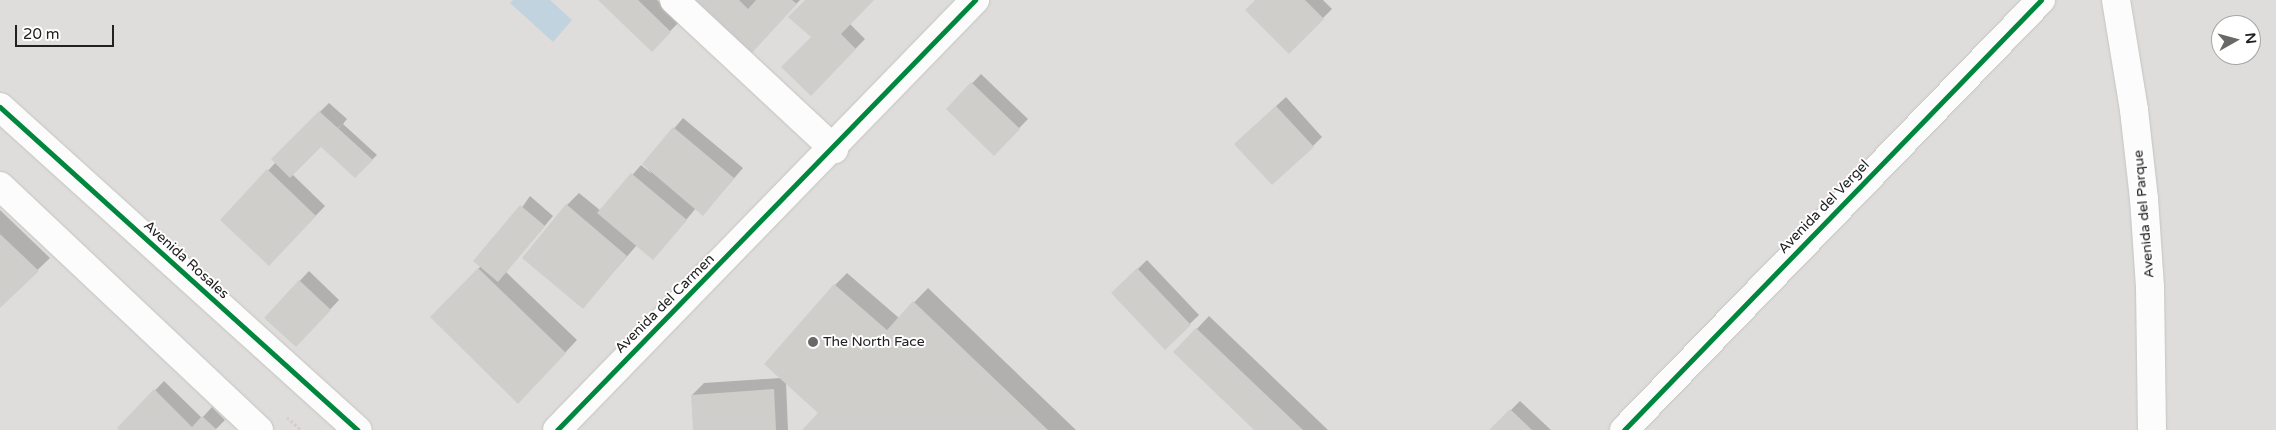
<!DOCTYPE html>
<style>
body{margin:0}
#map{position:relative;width:2276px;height:430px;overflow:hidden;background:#eeeeea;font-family:"Varela Round",sans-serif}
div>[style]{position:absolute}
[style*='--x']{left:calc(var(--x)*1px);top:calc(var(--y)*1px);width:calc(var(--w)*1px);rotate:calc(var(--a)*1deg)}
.residential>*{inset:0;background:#dedddb}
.water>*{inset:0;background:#c0d3de}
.shadow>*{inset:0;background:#0003}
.building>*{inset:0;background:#cfcecb}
.path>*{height:3px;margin-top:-1.5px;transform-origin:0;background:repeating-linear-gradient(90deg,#d6cdca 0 2.5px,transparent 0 5px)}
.roads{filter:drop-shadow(0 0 1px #c4c4c2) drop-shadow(0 0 1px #c4c4c2)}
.minor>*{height:28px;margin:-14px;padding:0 14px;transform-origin:14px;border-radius:14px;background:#fcfcfc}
.cycleway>*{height:5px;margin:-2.5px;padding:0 2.5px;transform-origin:2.5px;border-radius:2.5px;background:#00873e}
.dots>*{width:14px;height:14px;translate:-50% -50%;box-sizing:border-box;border:2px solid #fff;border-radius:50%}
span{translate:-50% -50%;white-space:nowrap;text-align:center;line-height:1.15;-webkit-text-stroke:4px #fff;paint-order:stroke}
.street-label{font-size:14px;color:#212121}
.poi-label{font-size:14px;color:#212121}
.left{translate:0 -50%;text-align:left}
.north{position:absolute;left:2211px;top:15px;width:50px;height:50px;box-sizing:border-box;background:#fff;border:1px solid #a6a6a6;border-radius:50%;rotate:83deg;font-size:14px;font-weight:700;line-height:20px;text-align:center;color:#212121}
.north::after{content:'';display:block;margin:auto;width:18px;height:22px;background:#696967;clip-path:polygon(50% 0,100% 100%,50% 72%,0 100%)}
.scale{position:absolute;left:15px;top:25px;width:99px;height:22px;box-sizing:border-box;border:2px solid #212121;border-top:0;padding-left:6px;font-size:15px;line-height:18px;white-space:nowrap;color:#212121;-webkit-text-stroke:4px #fff;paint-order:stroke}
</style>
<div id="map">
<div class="residential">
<div style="clip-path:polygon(evenodd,0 0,2276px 0,2276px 430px,0 430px,0 0,2221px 25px,2251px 25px,2251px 55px,2221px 55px,2221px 25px)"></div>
</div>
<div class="water">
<div style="clip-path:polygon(513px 0,550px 0,572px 20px,553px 42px,510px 3px)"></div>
</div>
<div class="shadow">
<div style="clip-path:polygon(599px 0,657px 0,680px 21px,652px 50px)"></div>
<div style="clip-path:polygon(695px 0,800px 0,760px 43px)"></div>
<div style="clip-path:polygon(807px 0,873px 0,850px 24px,865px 39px,811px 94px,812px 37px)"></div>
<div style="clip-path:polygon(1256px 0,1323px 0,1332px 9px,1289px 52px)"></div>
<div style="clip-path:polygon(981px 74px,1028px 119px,994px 154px,948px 109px)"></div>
<div style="clip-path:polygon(1286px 97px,1322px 137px,1313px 146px,1245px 135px)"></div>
<div style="clip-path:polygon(329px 103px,347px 119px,343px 124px,377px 155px,355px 176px,323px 147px,342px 124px,292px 174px,325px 206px,278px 255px,222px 220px,276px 162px,272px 159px)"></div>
<div style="clip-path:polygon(683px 118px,743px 168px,703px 214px,696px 208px,662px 249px,637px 245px,583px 307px,567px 205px,579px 193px,601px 211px,641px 165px,652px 174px,644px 164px)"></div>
<div style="clip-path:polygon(530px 196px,553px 216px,506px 272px,577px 340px,530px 390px,432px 317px,481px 266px)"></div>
<div style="clip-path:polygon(0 210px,50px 258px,0 306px)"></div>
<div style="clip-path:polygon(1147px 260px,1199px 315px,1165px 348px,1113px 293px)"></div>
<div style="clip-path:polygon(309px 271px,339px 300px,305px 336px,266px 317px)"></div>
<div style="clip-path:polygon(847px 273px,899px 318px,928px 288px,1076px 430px,803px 430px,820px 413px,786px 382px,788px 430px,694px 430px,692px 395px,704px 383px,781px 378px,835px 285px)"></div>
<div style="clip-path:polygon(1209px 316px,1328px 430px,1256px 430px,1175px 352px)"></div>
<div style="clip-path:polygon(164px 381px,202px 418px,212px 407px,225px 420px,215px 430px,121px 430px,119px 428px)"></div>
<div style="clip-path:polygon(1520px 401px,1551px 430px,1491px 430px)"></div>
</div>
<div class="building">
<div style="clip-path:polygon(598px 0,638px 0,671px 32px,652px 52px)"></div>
<div style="clip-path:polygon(693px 0,739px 0,748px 9px,756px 0,792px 0,797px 4px,751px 54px)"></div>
<div style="clip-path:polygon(805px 0,874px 0,841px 34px,856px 49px,811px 96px,781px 67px,811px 37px,788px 17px)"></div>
<div style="clip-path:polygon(1255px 0,1305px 0,1324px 19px,1289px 54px,1245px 10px)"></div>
<div style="clip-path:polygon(971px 82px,1020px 129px,994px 156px,946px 109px)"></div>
<div style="clip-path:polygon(1276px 106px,1314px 147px,1272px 185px,1234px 144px)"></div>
<div style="clip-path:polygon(319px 111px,373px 160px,355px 178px,321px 147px,290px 178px,271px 159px)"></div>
<div style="clip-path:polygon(673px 127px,734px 178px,703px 216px,642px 164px)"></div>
<div style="clip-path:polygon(267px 169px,316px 216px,269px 266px,220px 220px)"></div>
<div style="clip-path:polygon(631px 173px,687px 220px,653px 260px,597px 213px)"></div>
<div style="clip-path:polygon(566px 204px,627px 256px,583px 309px,522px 258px)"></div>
<div style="clip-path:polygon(520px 205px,545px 226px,498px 282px,473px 261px)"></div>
<div style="clip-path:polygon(0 234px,39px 271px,0 308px)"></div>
<div style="clip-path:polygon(478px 268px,566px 353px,518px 404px,430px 317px)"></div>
<div style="clip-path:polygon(1137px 268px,1191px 325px,1165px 350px,1111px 293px)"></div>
<div style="clip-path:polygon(299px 280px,331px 310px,296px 347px,264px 318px)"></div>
<div style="clip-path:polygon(834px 284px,887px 330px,913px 301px,1048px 430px,802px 430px,818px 413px,764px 364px)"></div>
<div style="clip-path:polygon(1196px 328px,1303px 430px,1254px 430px,1173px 352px)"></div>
<div style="clip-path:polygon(154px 389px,192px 427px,202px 416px,217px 430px,119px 430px,117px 428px)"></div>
<div style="clip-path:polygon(774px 389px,776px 430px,693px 430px,691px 395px)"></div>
<div style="clip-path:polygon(1510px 409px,1532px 430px,1489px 430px)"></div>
</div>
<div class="path">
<div style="--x:287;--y:417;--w:19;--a:43"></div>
</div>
<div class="roads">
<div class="minor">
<div style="--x:674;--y:0;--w:219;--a:43"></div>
<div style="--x:2116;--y:0;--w:111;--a:80.7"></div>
<div style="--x:2134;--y:110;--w:90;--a:83.6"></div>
<div style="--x:2144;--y:199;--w:88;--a:86.1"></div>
<div style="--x:2150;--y:287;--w:143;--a:89.2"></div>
<div style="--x:0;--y:107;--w:482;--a:42.1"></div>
<div style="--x:0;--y:186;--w:356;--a:43.3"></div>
<div style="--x:557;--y:430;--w:600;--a:-45.81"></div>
<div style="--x:1624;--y:430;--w:599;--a:-45.88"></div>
</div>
</div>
<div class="cycleway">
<div style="--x:0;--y:107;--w:482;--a:42.1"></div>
<div style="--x:557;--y:430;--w:600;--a:-45.81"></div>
<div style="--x:1624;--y:430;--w:599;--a:-45.88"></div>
</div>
<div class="dots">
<div style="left:813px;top:342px;background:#696967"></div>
</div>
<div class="street-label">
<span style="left:1824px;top:207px;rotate:-46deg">Avenida del Vergel</span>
<span style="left:2144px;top:214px;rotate:-95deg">Avenida del Parque</span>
<span style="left:186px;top:260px;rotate:42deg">Avenida Rosales</span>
<span style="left:665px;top:304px;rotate:-45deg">Avenida del Carmen</span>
</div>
<div class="poi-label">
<span class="left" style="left:823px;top:342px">The North Face</span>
</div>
<div class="north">N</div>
<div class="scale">20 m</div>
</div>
